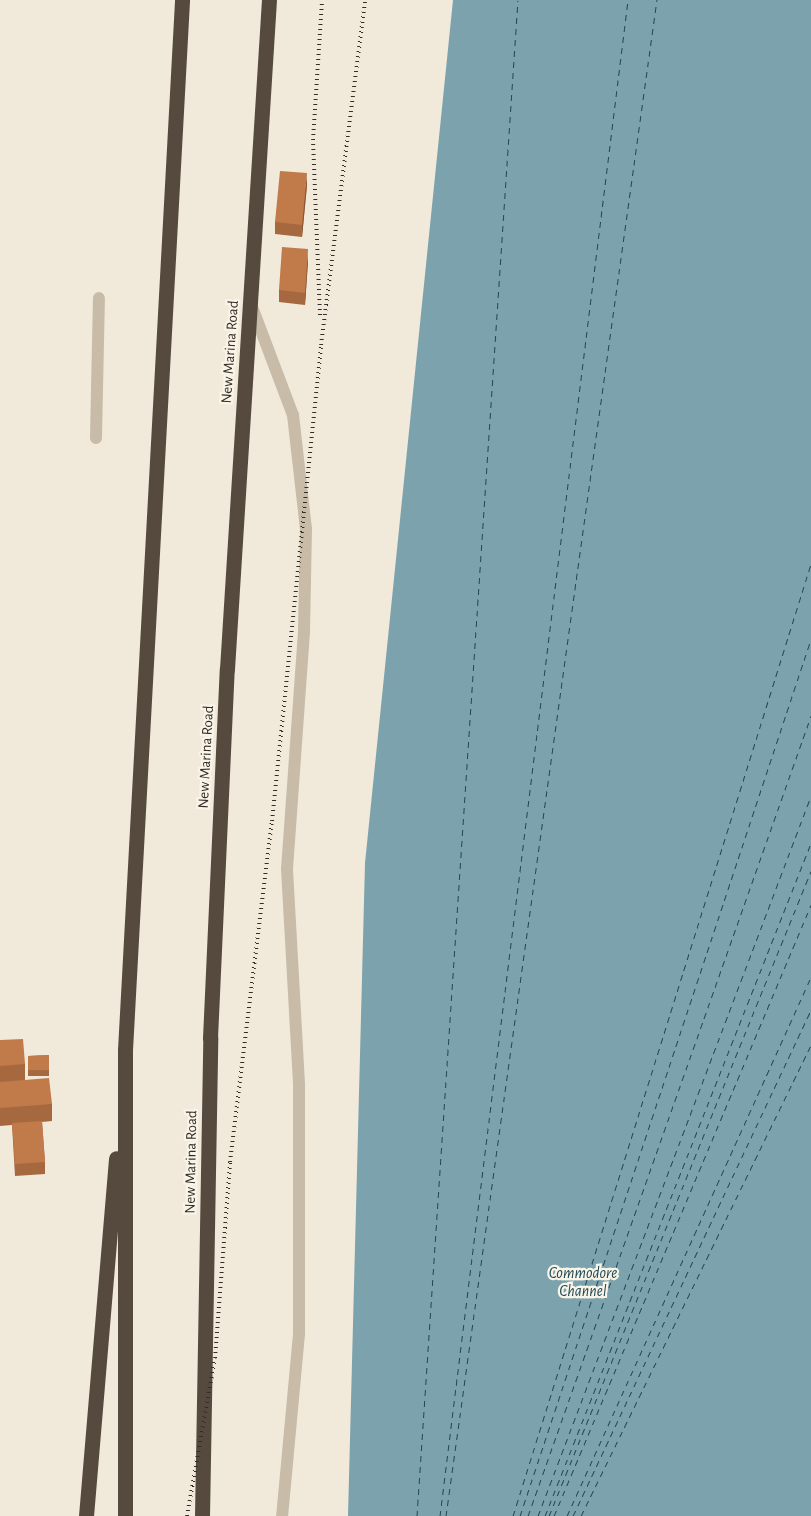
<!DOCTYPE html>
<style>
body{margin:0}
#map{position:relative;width:811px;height:1516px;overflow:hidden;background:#f1eadb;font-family:"Alegreya Sans",sans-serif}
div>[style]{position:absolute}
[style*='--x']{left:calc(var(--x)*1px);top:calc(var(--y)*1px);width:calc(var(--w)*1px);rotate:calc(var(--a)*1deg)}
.water>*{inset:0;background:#7ba2ad}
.ferry>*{height:1px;margin-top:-0.5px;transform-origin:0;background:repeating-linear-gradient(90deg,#1f4855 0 6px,transparent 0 11px)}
.service>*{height:12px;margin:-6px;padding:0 6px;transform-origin:6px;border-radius:6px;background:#c8bca8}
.motorway>*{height:15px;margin:-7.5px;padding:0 7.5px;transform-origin:7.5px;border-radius:7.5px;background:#564a3f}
.rail>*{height:4px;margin-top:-2px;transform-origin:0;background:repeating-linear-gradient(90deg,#352e28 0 1px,transparent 0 5px)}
.wall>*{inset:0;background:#a6693f}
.shaded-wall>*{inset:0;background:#875533}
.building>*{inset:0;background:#c17a49}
span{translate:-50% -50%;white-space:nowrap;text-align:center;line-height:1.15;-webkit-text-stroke:4.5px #f9f4e7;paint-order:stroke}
.street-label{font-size:15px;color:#352e28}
.water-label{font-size:16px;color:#1f4855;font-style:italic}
</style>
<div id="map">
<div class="water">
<div style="clip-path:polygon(453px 0,811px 0,811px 1516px,348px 1516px,365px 863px)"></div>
</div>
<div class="ferry">
<div style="--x:417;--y:1516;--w:1519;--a:-86.19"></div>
<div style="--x:440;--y:1516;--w:1528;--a:-82.93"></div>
<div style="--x:446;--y:1516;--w:1531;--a:-82.08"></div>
<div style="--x:513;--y:1516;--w:998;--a:-72.62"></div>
<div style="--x:520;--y:1516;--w:924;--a:-71.64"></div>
<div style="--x:528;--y:1516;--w:849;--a:-70.52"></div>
<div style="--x:538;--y:1516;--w:770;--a:-69.23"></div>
<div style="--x:545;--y:1516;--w:724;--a:-68.43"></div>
<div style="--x:549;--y:1516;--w:696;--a:-67.89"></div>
<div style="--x:554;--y:1516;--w:663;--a:-67.19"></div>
<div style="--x:567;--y:1516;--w:592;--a:-65.64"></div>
<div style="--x:573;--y:1516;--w:559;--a:-64.81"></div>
<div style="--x:581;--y:1516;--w:524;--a:-63.97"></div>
</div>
<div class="service">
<div style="--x:251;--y:304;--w:119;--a:69.3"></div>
<div style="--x:293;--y:415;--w:115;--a:83.5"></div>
<div style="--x:306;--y:529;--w:103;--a:91.1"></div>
<div style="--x:304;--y:632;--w:238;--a:94.1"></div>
<div style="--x:287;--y:869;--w:216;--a:86.8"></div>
<div style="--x:299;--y:1085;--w:249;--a:90"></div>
<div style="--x:299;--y:1334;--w:183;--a:95.3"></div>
<div style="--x:96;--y:438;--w:140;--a:-88.8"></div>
</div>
<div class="motorway">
<div style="--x:86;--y:1516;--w:359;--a:-85.2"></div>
<div style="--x:125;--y:1516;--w:466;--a:-90"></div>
<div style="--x:125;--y:1050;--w:1052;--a:-86.89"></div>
<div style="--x:202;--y:1516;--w:478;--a:-89"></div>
<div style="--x:210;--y:1038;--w:369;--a:-87.4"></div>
<div style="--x:227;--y:669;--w:670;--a:-86.41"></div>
</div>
<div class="rail">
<div style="--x:320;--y:315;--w:175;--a:-92.3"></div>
<div style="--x:313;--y:140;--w:140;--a:-86.3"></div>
<div style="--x:187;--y:1516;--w:160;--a:-80"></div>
<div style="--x:215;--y:1358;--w:197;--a:-85.6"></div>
<div style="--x:230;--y:1162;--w:344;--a:-83"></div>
<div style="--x:272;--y:821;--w:479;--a:-84.1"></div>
<div style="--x:321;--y:345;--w:348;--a:-82.7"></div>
</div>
<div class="wall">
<div style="clip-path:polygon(307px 185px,302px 237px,275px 234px,275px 222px)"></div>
<div style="clip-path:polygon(308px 261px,305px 305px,279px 302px,279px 290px)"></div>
<div style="clip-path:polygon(0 1040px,25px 1064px,25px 1080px,52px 1104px,52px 1121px,42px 1122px,45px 1162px,45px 1174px,15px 1176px,12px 1125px,0 1126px)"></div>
<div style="clip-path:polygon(49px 1055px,49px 1076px,28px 1076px,28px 1056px)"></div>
</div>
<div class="shaded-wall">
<div style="clip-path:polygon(307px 173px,307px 185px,302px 237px,302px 225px)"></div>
<div style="clip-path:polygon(308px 249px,308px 261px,305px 305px,305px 293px)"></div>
</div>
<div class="building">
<div style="clip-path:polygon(280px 171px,307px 173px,302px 225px,275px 222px)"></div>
<div style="clip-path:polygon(282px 247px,308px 249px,305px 293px,279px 290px)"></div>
<div style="clip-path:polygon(23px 1039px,25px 1064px,0 1066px,0 1040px)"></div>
<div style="clip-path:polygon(49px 1055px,49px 1070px,28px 1070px,28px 1056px)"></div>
<div style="clip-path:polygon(49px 1078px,52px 1104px,0 1108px,0 1082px)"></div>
<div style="clip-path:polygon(42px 1121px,45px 1162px,15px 1164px,12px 1123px)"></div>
</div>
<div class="street-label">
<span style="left:230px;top:352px;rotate:-86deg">New Marina Road</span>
<span style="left:206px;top:757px;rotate:-87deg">New Marina Road</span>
<span style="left:191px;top:1162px;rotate:-89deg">New Marina Road</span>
</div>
<div class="water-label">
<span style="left:583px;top:1282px">Commodore<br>Channel</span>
</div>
</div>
